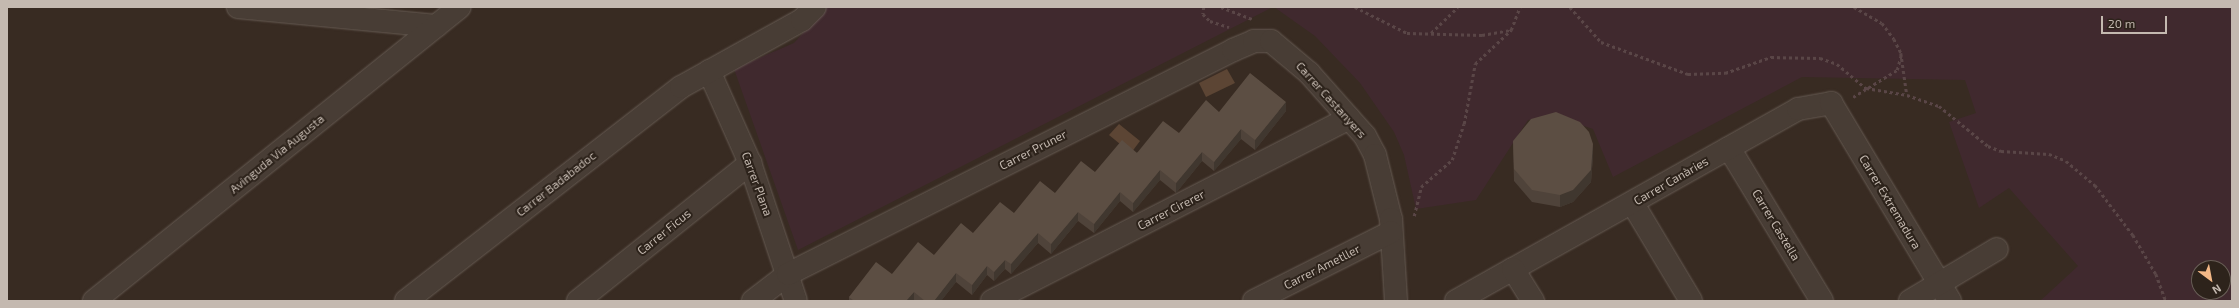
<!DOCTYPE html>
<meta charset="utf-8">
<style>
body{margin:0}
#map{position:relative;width:2239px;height:308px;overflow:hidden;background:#382b22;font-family:"Exo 2",sans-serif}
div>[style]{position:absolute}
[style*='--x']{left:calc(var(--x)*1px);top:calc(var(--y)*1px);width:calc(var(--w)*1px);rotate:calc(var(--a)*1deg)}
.green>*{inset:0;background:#40292e}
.water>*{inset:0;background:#5c4534}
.path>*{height:2.5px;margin-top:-1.25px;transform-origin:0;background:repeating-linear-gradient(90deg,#5a4647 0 3px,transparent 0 6px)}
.roads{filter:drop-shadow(0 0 1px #665b53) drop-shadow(0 0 1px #665b53)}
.street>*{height:22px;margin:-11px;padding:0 11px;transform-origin:11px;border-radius:11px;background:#483d35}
.wall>*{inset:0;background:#4f433a}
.shaded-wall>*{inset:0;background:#40372f}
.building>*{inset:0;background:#5c4e43}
span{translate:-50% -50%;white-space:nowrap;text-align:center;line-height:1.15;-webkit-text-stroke:4px #2d231b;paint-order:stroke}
.street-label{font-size:12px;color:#c4b9b0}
.frame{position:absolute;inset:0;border:8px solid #c4b9b0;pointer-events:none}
.north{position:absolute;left:2191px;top:260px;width:40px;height:40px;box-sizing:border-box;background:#2d231b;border:1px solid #695f57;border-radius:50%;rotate:148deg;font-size:11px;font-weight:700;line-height:16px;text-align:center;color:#c4b9b0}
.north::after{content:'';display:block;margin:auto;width:14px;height:18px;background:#f3b887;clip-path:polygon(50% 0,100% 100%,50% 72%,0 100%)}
.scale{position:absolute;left:2101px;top:16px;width:66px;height:18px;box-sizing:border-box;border:2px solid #c4b9b0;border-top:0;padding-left:5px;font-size:12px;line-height:14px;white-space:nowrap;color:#c4b9b0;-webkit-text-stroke:3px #2d231b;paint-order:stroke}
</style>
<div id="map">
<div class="green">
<div style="clip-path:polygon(826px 7px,1273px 7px,798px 250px,734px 69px,794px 43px)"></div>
<div style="clip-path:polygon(evenodd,1274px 7px,2232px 7px,2232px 301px,2040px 301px,2078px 266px,2009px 188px,1979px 208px,1949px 122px,1976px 113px,1965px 80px,1802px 77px,1613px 177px,1593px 129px,1557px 117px,1528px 120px,1476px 200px,1416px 209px,1404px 155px,1394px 132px,1360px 83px,1315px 36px,1274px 7px,2199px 268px,2223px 268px,2223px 292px,2199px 292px,2199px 268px)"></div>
</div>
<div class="water">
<div style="clip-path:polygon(1227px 69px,1235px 83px,1206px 97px,1199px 83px)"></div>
<div style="clip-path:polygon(1119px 124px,1140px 141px,1131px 153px,1109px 135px)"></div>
</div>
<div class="path">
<div style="--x:1204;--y:7;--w:7;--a:98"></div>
<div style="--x:1203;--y:14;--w:10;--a:45"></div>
<div style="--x:1210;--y:21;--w:20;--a:18"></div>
<div style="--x:1221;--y:7;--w:33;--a:21"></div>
<div style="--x:1355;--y:7;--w:58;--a:26.6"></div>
<div style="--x:1407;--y:33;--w:75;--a:1.5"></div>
<div style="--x:1482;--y:35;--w:28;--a:-10"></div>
<div style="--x:1570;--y:7;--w:47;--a:48.5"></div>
<div style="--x:1601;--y:42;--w:93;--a:20.2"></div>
<div style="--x:1688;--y:74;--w:37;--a:-2"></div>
<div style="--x:1725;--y:73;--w:49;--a:-19.2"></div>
<div style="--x:1771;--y:57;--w:49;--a:1.2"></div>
<div style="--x:1820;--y:58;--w:18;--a:19"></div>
<div style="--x:1837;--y:64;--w:38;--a:40"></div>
<div style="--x:1866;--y:88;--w:42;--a:9.7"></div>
<div style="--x:1907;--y:95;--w:34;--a:19"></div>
<div style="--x:1939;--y:106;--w:63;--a:39.2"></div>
<div style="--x:1988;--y:146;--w:14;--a:21"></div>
<div style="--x:2001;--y:151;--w:48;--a:3.6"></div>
<div style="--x:2049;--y:154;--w:18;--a:22"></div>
<div style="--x:2066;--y:161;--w:38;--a:40"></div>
<div style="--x:2095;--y:185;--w:63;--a:52.8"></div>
<div style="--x:2133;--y:235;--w:45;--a:59.5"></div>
<div style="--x:2156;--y:274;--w:29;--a:70"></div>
<div style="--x:1854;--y:7;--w:32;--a:30"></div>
<div style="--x:1882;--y:23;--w:20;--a:53"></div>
<div style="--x:1894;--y:39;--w:16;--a:63"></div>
<div style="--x:1901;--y:53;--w:42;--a:81.9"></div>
<div style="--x:1431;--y:33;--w:37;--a:-44"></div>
<div style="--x:1853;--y:97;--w:52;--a:-31.5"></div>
<div style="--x:1897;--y:70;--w:16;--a:-75"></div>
<div style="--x:1414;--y:216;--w:30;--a:-76"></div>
<div style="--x:1421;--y:187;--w:41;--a:-41.1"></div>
<div style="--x:1452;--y:160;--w:38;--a:-72"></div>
<div style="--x:1464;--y:124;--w:61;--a:-79.6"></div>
<div style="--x:1475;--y:64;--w:50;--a:-43.4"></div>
<div style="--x:1511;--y:30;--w:25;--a:-69"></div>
</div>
<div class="roads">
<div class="street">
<div style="--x:238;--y:7;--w:199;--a:5.5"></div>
<div style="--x:709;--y:71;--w:101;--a:66"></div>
<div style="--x:750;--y:163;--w:145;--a:71.6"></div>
<div style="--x:1729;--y:148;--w:179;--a:58.7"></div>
<div style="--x:1633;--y:204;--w:113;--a:59.1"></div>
<div style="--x:1513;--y:269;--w:327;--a:-29.3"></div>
<div style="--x:1798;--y:109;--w:34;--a:-10"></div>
<div style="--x:1831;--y:103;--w:231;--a:59"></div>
<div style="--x:94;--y:301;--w:469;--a:-38.8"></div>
<div style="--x:406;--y:301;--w:348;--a:-37.9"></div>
<div style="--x:681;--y:87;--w:138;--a:-29"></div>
<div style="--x:802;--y:20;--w:18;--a:-45"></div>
<div style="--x:578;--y:301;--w:221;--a:-38.7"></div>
<div style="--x:753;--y:301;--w:44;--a:-37.6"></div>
<div style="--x:788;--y:274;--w:498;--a:-26.7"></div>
<div style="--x:1233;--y:50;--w:23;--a:-23"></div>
<div style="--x:1254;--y:41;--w:17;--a:0"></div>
<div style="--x:1271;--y:41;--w:50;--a:40.1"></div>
<div style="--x:1309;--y:73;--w:84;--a:48.4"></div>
<div style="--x:1365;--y:136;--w:21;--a:62"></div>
<div style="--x:1375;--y:155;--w:66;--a:76"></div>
<div style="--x:1391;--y:219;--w:82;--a:86.5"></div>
<div style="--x:992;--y:301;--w:401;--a:-27.1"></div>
<div style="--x:1254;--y:301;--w:153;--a:-26.7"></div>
<div style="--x:1456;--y:301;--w:65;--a:-29.3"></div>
<div style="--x:1513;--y:269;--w:38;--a:58"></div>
<div style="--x:1910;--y:301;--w:101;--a:-30.9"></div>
</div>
</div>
<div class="wall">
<div style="clip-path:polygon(1286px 111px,1255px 150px,1241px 139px,1214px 171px,1202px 161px,1176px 193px,1160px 180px,1133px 212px,1120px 201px,1094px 233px,1078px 221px,1051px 254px,1038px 243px,1011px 274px,1005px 269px,994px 281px,987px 275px,972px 295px,956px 282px,941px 301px,849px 301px,849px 297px,892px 274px,934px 255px,973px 233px,1055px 193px,1095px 172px,1179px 133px,1219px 112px)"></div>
<div style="clip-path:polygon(1513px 141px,1593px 156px,1591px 182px,1573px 202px,1560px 207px,1532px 202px,1514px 181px)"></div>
</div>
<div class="shaded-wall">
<div style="clip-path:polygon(1286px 102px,1286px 111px,1255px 150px,1255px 140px)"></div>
<div style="clip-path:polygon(1241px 129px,1241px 139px,1214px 171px,1214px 162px)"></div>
<div style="clip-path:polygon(1593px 144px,1593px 156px,1591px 182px,1573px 202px,1560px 207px,1560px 195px)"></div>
<div style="clip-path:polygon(1202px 152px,1202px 161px,1176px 193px,1176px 183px)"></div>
<div style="clip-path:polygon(1160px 170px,1160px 180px,1133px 212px,1133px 203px)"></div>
<div style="clip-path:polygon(1120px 192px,1120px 201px,1094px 233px,1094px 224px)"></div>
<div style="clip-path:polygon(1078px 212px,1078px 221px,1051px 254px,1051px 244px)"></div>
<div style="clip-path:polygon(1038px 233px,1038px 243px,1011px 274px,1011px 264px)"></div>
<div style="clip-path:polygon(1005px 260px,1005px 269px,994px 281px,994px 272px)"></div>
<div style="clip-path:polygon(987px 266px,987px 275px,972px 295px,972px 285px)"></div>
<div style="clip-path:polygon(956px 273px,956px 282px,941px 301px,934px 301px)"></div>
<div style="clip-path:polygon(914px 292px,914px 301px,906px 301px)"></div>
</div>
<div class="building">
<div style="clip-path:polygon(1250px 73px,1286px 102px,1255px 140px,1241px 129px,1214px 162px,1202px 152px,1176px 183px,1160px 170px,1133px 203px,1120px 192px,1094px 224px,1078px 212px,1051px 244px,1038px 233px,1011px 264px,1005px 260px,994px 272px,987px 266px,972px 285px,956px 273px,934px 301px,925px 301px,914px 292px,906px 301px,854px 301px,849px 297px,876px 262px,892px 274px,918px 242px,934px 255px,961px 223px,973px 233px,1000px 202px,1014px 213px,1040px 181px,1055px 193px,1081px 161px,1095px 172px,1122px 140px,1137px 153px,1163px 121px,1179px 133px,1206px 100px,1219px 112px)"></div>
<div style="clip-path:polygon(1556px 112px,1580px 122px,1589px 132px,1593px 144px,1591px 170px,1573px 190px,1560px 195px,1532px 190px,1514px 169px,1513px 141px,1531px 119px)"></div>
</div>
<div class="street-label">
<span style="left:1331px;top:100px;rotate:48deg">Carrer Castanyers</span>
<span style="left:1033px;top:150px;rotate:-27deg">Carrer Pruner</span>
<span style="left:277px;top:154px;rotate:-39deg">Avinguda Via Augusta</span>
<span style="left:1671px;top:181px;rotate:-30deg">Carrer Canàries</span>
<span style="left:556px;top:184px;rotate:-38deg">Carrer Badabadoc</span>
<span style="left:757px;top:184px;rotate:70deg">Carrer Plana</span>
<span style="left:1890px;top:202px;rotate:59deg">Carrer Extremadura</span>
<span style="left:1171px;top:210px;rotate:-27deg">Carrer Cirerer</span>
<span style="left:1776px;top:225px;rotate:59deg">Carrer Castella</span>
<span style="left:664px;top:232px;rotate:-39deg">Carrer Ficus</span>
<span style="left:1322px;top:267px;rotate:-27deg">Carrer Ametller</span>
</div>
<div class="frame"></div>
<div class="north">N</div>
<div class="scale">20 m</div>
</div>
